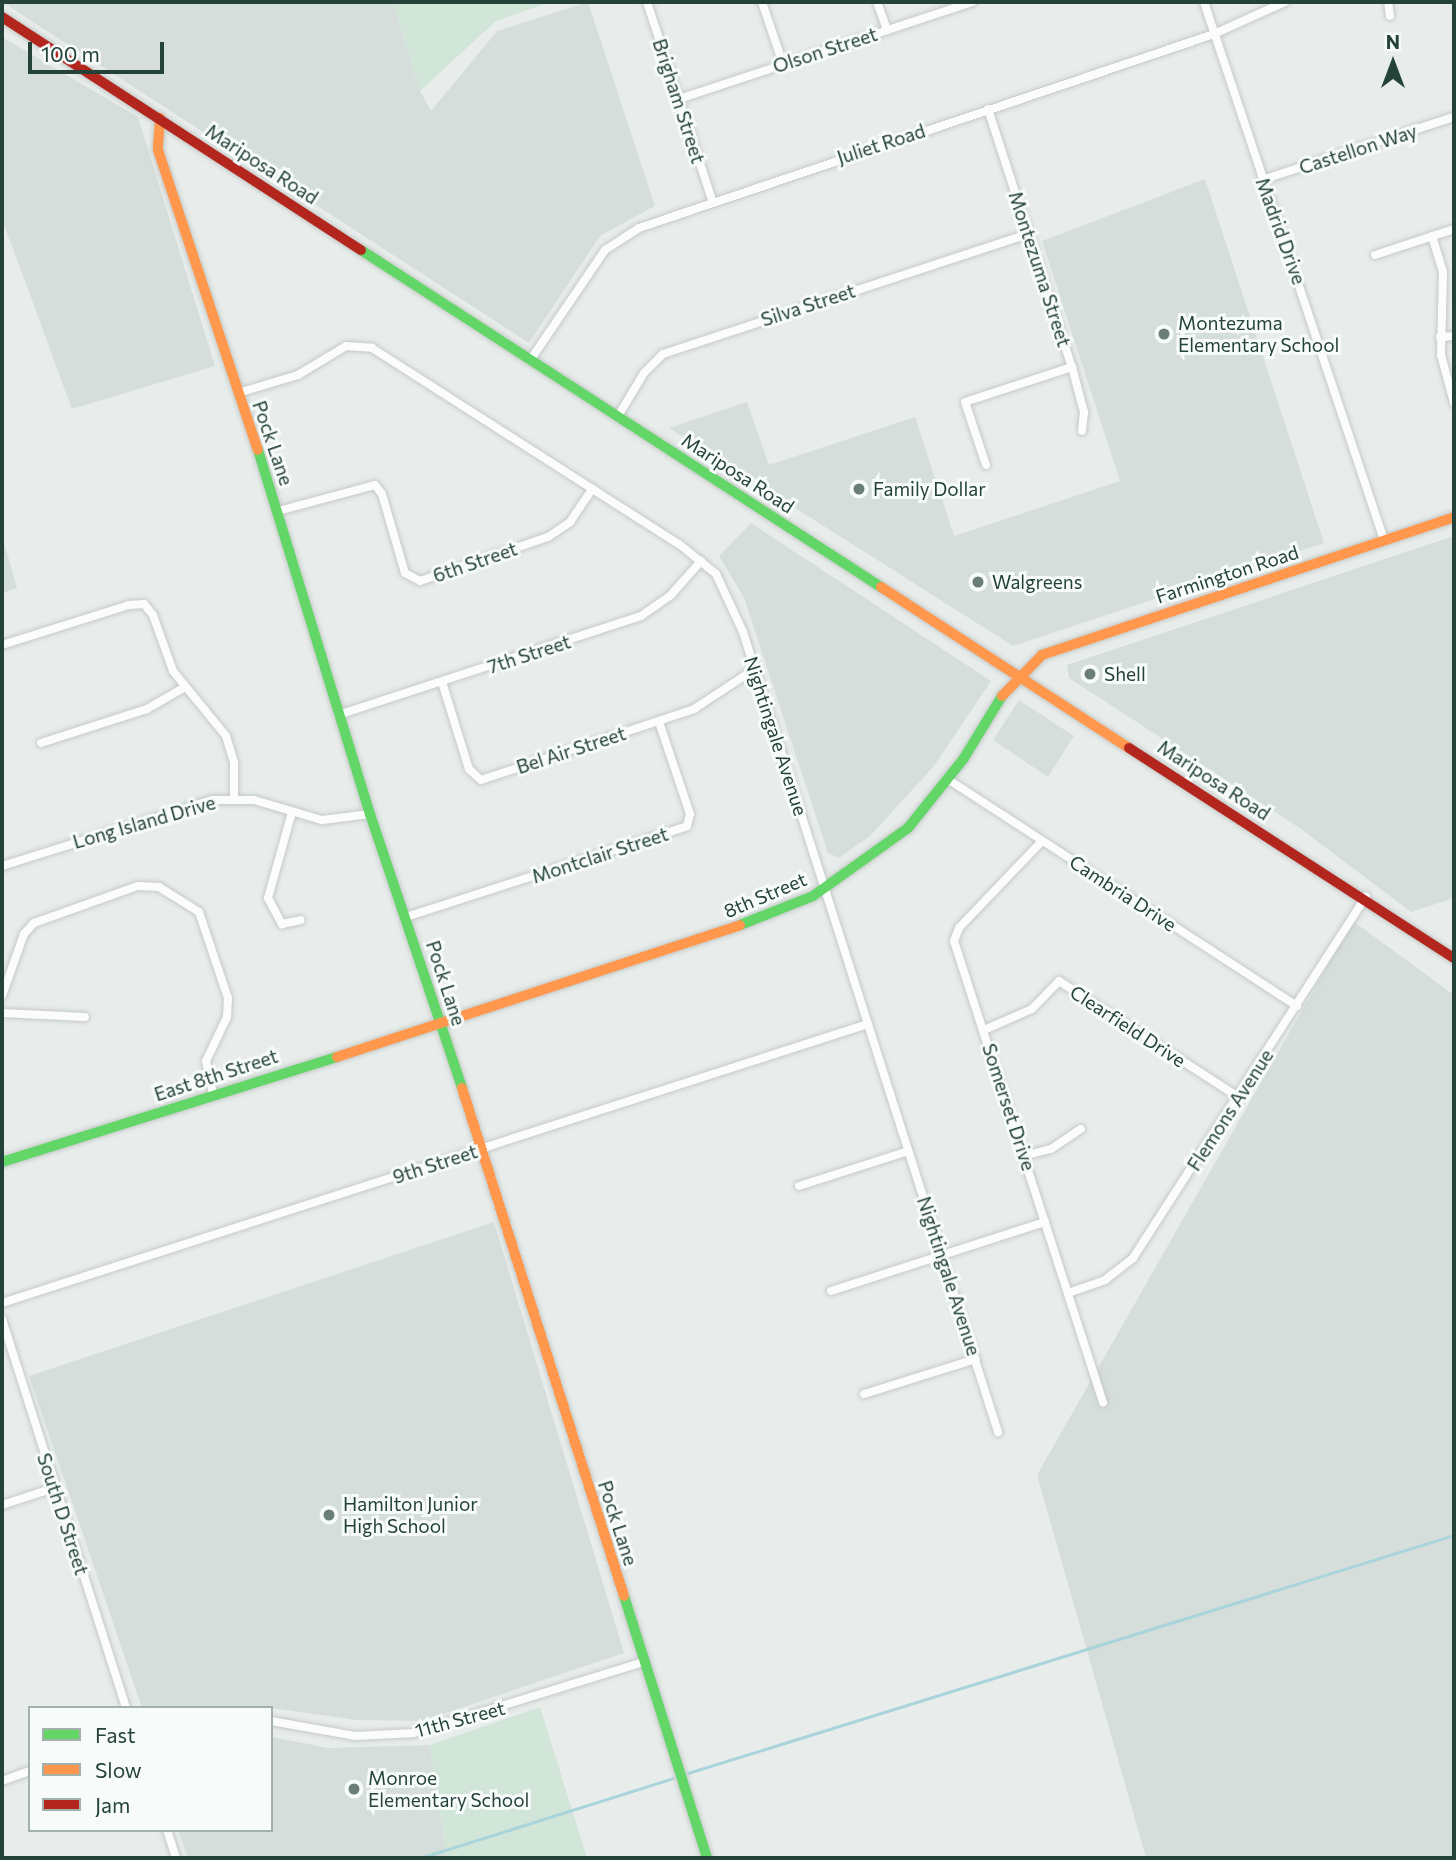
<!DOCTYPE html>
<style>
body{margin:0}
#map{position:relative;width:1456px;height:1860px;overflow:hidden;background:#e8edeb;font-family:Commissioner,sans-serif}
div>[style]{position:absolute}
[style*='--x']{left:calc(var(--x)*1px);top:calc(var(--y)*1px);width:calc(var(--w)*1px);rotate:calc(var(--a)*1deg)}
.built>*{inset:0;background:#d6dedb}
.green>*{inset:0;background:#d1e6d8}
.stream>*{height:2.5px;margin:-1.25px;padding:0 1.25px;transform-origin:1.25px;border-radius:1.25px;background:#a9d4db}
.roads{filter:drop-shadow(0 0 2px #c5cac8) drop-shadow(0 0 2px #c5cac8)}
.street>*{height:8px;margin:-4px;padding:0 4px;transform-origin:4px;border-radius:4px;background:#fcfcfc}
.fast>*{height:10px;margin:-5px;padding:0 5px;transform-origin:5px;border-radius:5px;background:#63d668}
.slow>*{height:10px;margin:-5px;padding:0 5px;transform-origin:5px;border-radius:5px;background:#ff974d}
.jam>*{height:10px;margin:-5px;padding:0 5px;transform-origin:5px;border-radius:5px;background:#b3261e}
.dots>*{width:19px;height:19px;translate:-50% -50%;box-sizing:border-box;border:4px solid #f7fbf9;border-radius:50%}
span{translate:-50% -50%;white-space:nowrap;text-align:center;line-height:1.15;-webkit-text-stroke:6px #f7fbf9;paint-order:stroke}
.street-label{font-size:19px;color:#24423a}
.poi-label{font-size:19px;color:#24423a}
.left{translate:0 -50%;text-align:left}
.frame{position:absolute;inset:0;border:4px solid #24423a;pointer-events:none}
.legend{position:absolute;left:28px;top:1706px;width:245px;height:126px;box-sizing:border-box;background:#f7fbf9;border:2px solid #a3b1ad;margin:0;padding:9px 12px;list-style:none;font-size:21px;color:#24423a}
.legend li{display:flex;align-items:center;gap:14px;height:35px}
.legend b{width:35px;border:2px solid #a3b1ad}
.north{position:absolute;left:1358px;top:28px;width:70px;height:70px;-webkit-text-stroke:5px #f7fbf9;paint-order:stroke;rotate:0deg;font-size:19px;font-weight:700;line-height:28px;text-align:center;color:#24423a}
.north::after{content:'';display:block;margin:auto;width:24px;height:32px;background:#24423a;clip-path:polygon(50% 0,100% 100%,50% 72%,0 100%)}
.scale{position:absolute;left:28px;top:42px;width:136px;height:32px;box-sizing:border-box;border:4px solid #24423a;border-top:0;padding-left:9px;font-size:21px;line-height:24px;white-space:nowrap;color:#24423a;-webkit-text-stroke:5px #f7fbf9;paint-order:stroke}
</style>
<div id="map">
<div class="built">
<div style="clip-path:polygon(2px 2px,393px 2px,420px 91px,431px 111px,497px 31px,588px 2px,655px 206px,600px 236px,529px 343px)"></div>
<div style="clip-path:polygon(2px 37px,138px 117px,215px 366px,72px 409px,2px 219px)"></div>
<div style="clip-path:polygon(1205px 179px,1324px 543px,1013px 646px,669px 428px,747px 402px,769px 465px,915px 417px,954px 536px,1120px 481px,1042px 241px)"></div>
<div style="clip-path:polygon(751px 523px,991px 681px,934px 766px,870px 836px,839px 858px,828px 853px,744px 598px,719px 556px)"></div>
<div style="clip-path:polygon(2px 535px,17px 588px,2px 593px)"></div>
<div style="clip-path:polygon(1454px 536px,1454px 898px,1411px 912px,1301px 829px,1069px 678px,1067px 665px)"></div>
<div style="clip-path:polygon(1019px 700px,1074px 736px,1048px 777px,993px 740px)"></div>
<div style="clip-path:polygon(1353px 921px,1454px 995px,1454px 1858px,1146px 1858px,1037px 1475px)"></div>
<div style="clip-path:polygon(494px 1222px,624px 1653px,422px 1721px,357px 1720px,271px 1708px,142px 1708px,29px 1376px)"></div>
<div style="clip-path:polygon(271px 1737px,329px 1748px,430px 1745px,447px 1858px,188px 1858px,178px 1830px,271px 1830px)"></div>
</div>
<div class="green">
<div style="clip-path:polygon(393px 2px,551px 2px,496px 21px,420px 91px)"></div>
<div style="clip-path:polygon(540px 1707px,587px 1858px,447px 1858px,430px 1745px)"></div>
</div>
<div class="stream">
<div style="--x:688;--y:1773;--w:802;--a:-17.26"></div>
<div style="--x:420;--y:1858;--w:265;--a:-17.5"></div>
</div>
<div class="roads">
<div class="street">
<div style="--x:647;--y:2;--w:208;--a:71.8"></div>
<div style="--x:762;--y:2;--w:65;--a:71.3"></div>
<div style="--x:877;--y:2;--w:30;--a:70"></div>
<div style="--x:1204;--y:2;--w:567;--a:71.5"></div>
<div style="--x:1388;--y:2;--w:14;--a:82"></div>
<div style="--x:679;--y:99;--w:309;--a:-18.3"></div>
<div style="--x:988;--y:109;--w:271;--a:72"></div>
<div style="--x:1072;--y:367;--w:47;--a:75.1"></div>
<div style="--x:1084;--y:412;--w:19;--a:96"></div>
<div style="--x:1262;--y:180;--w:202;--a:-18.2"></div>
<div style="--x:1432;--y:236;--w:38;--a:73"></div>
<div style="--x:1443;--y:272;--w:83;--a:91.4"></div>
<div style="--x:1441;--y:355;--w:50;--a:74.8"></div>
<div style="--x:1375;--y:255;--w:83;--a:-18.2"></div>
<div style="--x:1440;--y:337;--w:14;--a:-4"></div>
<div style="--x:531;--y:359;--w:132;--a:-55.8"></div>
<div style="--x:605;--y:250;--w:40;--a:-32.9"></div>
<div style="--x:639;--y:228;--w:607;--a:-18.64"></div>
<div style="--x:1214;--y:34;--w:78;--a:-24.3"></div>
<div style="--x:238;--y:393;--w:63;--a:-16.7"></div>
<div style="--x:298;--y:375;--w:56;--a:-31.1"></div>
<div style="--x:346;--y:346;--w:26;--a:4"></div>
<div style="--x:372;--y:348;--w:364;--a:32.6"></div>
<div style="--x:679;--y:544;--w:48;--a:39"></div>
<div style="--x:716;--y:574;--w:64;--a:65"></div>
<div style="--x:743;--y:632;--w:840;--a:72.32"></div>
<div style="--x:618;--y:416;--w:50;--a:-58.8"></div>
<div style="--x:644;--y:373;--w:27;--a:-45"></div>
<div style="--x:663;--y:354;--w:383;--a:-18.2"></div>
<div style="--x:986;--y:465;--w:66;--a:-108.4"></div>
<div style="--x:965;--y:402;--w:113;--a:-18.1"></div>
<div style="--x:278;--y:511;--w:100;--a:-15"></div>
<div style="--x:375;--y:485;--w:11;--a:52"></div>
<div style="--x:382;--y:494;--w:82;--a:73.8"></div>
<div style="--x:405;--y:573;--w:17;--a:28"></div>
<div style="--x:420;--y:581;--w:135;--a:-19"></div>
<div style="--x:548;--y:537;--w:27;--a:-34"></div>
<div style="--x:570;--y:522;--w:40;--a:-56"></div>
<div style="--x:2;--y:645;--w:133;--a:-17.5"></div>
<div style="--x:129;--y:605;--w:15;--a:-4"></div>
<div style="--x:144;--y:604;--w:14;--a:51"></div>
<div style="--x:153;--y:615;--w:59;--a:70.3"></div>
<div style="--x:173;--y:671;--w:84;--a:50.8"></div>
<div style="--x:226;--y:736;--w:28;--a:73"></div>
<div style="--x:234;--y:763;--w:36;--a:90"></div>
<div style="--x:442;--y:682;--w:91;--a:72.8"></div>
<div style="--x:469;--y:769;--w:16;--a:43"></div>
<div style="--x:481;--y:780;--w:225;--a:-18.4"></div>
<div style="--x:694;--y:709;--w:73;--a:-33.3"></div>
<div style="--x:338;--y:715;--w:319;--a:-18.1"></div>
<div style="--x:641;--y:616;--w:35;--a:-35"></div>
<div style="--x:670;--y:596;--w:47;--a:-48.5"></div>
<div style="--x:41;--y:743;--w:111;--a:-17.8"></div>
<div style="--x:147;--y:709;--w:44;--a:-30.1"></div>
<div style="--x:949;--y:780;--w:415;--a:33"></div>
<div style="--x:292;--y:812;--w:89;--a:105.6"></div>
<div style="--x:268;--y:898;--w:30;--a:62"></div>
<div style="--x:282;--y:924;--w:19;--a:-12"></div>
<div style="--x:1042;--y:841;--w:120;--a:133.7"></div>
<div style="--x:959;--y:928;--w:14;--a:111"></div>
<div style="--x:954;--y:941;--w:485;--a:72.1"></div>
<div style="--x:2;--y:866;--w:221;--a:-17.4"></div>
<div style="--x:213;--y:800;--w:41;--a:0"></div>
<div style="--x:254;--y:800;--w:71;--a:16.4"></div>
<div style="--x:322;--y:820;--w:48;--a:-7.1"></div>
<div style="--x:406;--y:917;--w:295;--a:-17.9"></div>
<div style="--x:687;--y:826;--w:12;--a:-76"></div>
<div style="--x:690;--y:814;--w:97;--a:-108.6"></div>
<div style="--x:2;--y:996;--w:66;--a:-70.5"></div>
<div style="--x:24;--y:934;--w:15;--a:-48"></div>
<div style="--x:34;--y:923;--w:110;--a:-19.6"></div>
<div style="--x:138;--y:886;--w:21;--a:3"></div>
<div style="--x:159;--y:887;--w:47;--a:32"></div>
<div style="--x:199;--y:912;--w:91;--a:71.4"></div>
<div style="--x:228;--y:998;--w:19;--a:93"></div>
<div style="--x:227;--y:1017;--w:49;--a:115.5"></div>
<div style="--x:206;--y:1061;--w:34;--a:78"></div>
<div style="--x:2;--y:1013;--w:83;--a:2.8"></div>
<div style="--x:984;--y:1030;--w:52;--a:-23.6"></div>
<div style="--x:1032;--y:1009;--w:39;--a:-46"></div>
<div style="--x:1059;--y:981;--w:213;--a:32.9"></div>
<div style="--x:1024;--y:1156;--w:28;--a:-15"></div>
<div style="--x:1051;--y:1149;--w:36;--a:-34"></div>
<div style="--x:799;--y:1186;--w:115;--a:-17.7"></div>
<div style="--x:831;--y:1291;--w:225;--a:-17.9"></div>
<div style="--x:1068;--y:1293;--w:39;--a:-19"></div>
<div style="--x:1105;--y:1280;--w:36;--a:-38"></div>
<div style="--x:1133;--y:1258;--w:430;--a:-57.2"></div>
<div style="--x:2;--y:1303;--w:910;--a:-17.86"></div>
<div style="--x:2;--y:1319;--w:408;--a:72.3"></div>
<div style="--x:864;--y:1394;--w:117;--a:-17.4"></div>
<div style="--x:2;--y:1505;--w:55;--a:-18.1"></div>
<div style="--x:271;--y:1721;--w:85;--a:10.1"></div>
<div style="--x:355;--y:1736;--w:59;--a:-2.9"></div>
<div style="--x:414;--y:1733;--w:241;--a:-17.2"></div>
<div style="--x:2;--y:1781;--w:30;--a:-20"></div>
<div style="--x:167;--y:1830;--w:29;--a:72"></div>
</div>
<div class="fast">
<div style="--x:361;--y:250;--w:620;--a:32.95"></div>
<div style="--x:258;--y:450;--w:381;--a:72.9"></div>
<div style="--x:370;--y:814;--w:289;--a:71.4"></div>
<div style="--x:740;--y:925;--w:79;--a:-21.7"></div>
<div style="--x:813;--y:896;--w:117;--a:-35.6"></div>
<div style="--x:908;--y:828;--w:90;--a:-51.3"></div>
<div style="--x:964;--y:758;--w:73;--a:-58.5"></div>
<div style="--x:2;--y:1162;--w:351;--a:-17.4"></div>
<div style="--x:624;--y:1596;--w:275;--a:72.4"></div>
</div>
<div class="slow">
<div style="--x:160;--y:118;--w:32;--a:94"></div>
<div style="--x:158;--y:150;--w:316;--a:71.6"></div>
<div style="--x:881;--y:587;--w:296;--a:33"></div>
<div style="--x:1002;--y:696;--w:57;--a:-45.7"></div>
<div style="--x:1042;--y:655;--w:434;--a:-18.5"></div>
<div style="--x:337;--y:1057;--w:424;--a:-18.1"></div>
<div style="--x:462;--y:1088;--w:533;--a:72.31"></div>
</div>
<div class="jam">
<div style="--x:2;--y:17;--w:428;--a:33"></div>
<div style="--x:1129;--y:748;--w:387;--a:32.9"></div>
</div>
</div>
<div class="dots">
<div style="left:1164px;top:334px;background:#697e78"></div>
<div style="left:859px;top:489px;background:#697e78"></div>
<div style="left:978px;top:582px;background:#697e78"></div>
<div style="left:1090px;top:674px;background:#697e78"></div>
<div style="left:329px;top:1515px;background:#697e78"></div>
<div style="left:354px;top:1789px;background:#697e78"></div>
</div>
<div class="street-label">
<span style="left:825px;top:50px;rotate:-18deg">Olson Street</span>
<span style="left:679px;top:101px;rotate:72deg">Brigham Street</span>
<span style="left:881px;top:144px;rotate:-18deg">Juliet Road</span>
<span style="left:1358px;top:149px;rotate:-18deg">Castellon Way</span>
<span style="left:262px;top:164px;rotate:33deg">Mariposa Road</span>
<span style="left:1281px;top:231px;rotate:70deg">Madrid Drive</span>
<span style="left:1040px;top:269px;rotate:72deg">Montezuma Street</span>
<span style="left:808px;top:305px;rotate:-18deg">Silva Street</span>
<span style="left:273px;top:443px;rotate:71deg">Pock Lane</span>
<span style="left:738px;top:473px;rotate:33deg">Mariposa Road</span>
<span style="left:475px;top:562px;rotate:-19deg">6th Street</span>
<span style="left:1227px;top:574px;rotate:-18deg">Farmington Road</span>
<span style="left:529px;top:654px;rotate:-18deg">7th Street</span>
<span style="left:776px;top:736px;rotate:72deg">Nightingale Avenue</span>
<span style="left:571px;top:750px;rotate:-18deg">Bel Air Street</span>
<span style="left:1214px;top:780px;rotate:33deg">Mariposa Road</span>
<span style="left:144px;top:822px;rotate:-16deg">Long Island Drive</span>
<span style="left:600px;top:855px;rotate:-18deg">Montclair Street</span>
<span style="left:1123px;top:893px;rotate:33deg">Cambria Drive</span>
<span style="left:765px;top:895px;rotate:-23deg">8th Street</span>
<span style="left:446px;top:983px;rotate:72deg">Pock Lane</span>
<span style="left:1128px;top:1026px;rotate:33deg">Clearfield Drive</span>
<span style="left:216px;top:1075px;rotate:-18deg">East 8th Street</span>
<span style="left:1009px;top:1107px;rotate:72deg">Somerset Drive</span>
<span style="left:1230px;top:1110px;rotate:-57deg">Flemons Avenue</span>
<span style="left:435px;top:1164px;rotate:-18deg">9th Street</span>
<span style="left:949px;top:1276px;rotate:72deg">Nightingale Avenue</span>
<span style="left:63px;top:1514px;rotate:72deg">South D Street</span>
<span style="left:618px;top:1523px;rotate:72deg">Pock Lane</span>
<span style="left:460px;top:1719px;rotate:-15deg">11th Street</span>
</div>
<div class="poi-label">
<span class="left" style="left:1178px;top:334px">Montezuma<br>Elementary School</span>
<span class="left" style="left:873px;top:489px">Family Dollar</span>
<span class="left" style="left:992px;top:582px">Walgreens</span>
<span class="left" style="left:1104px;top:674px">Shell</span>
<span class="left" style="left:343px;top:1515px">Hamilton Junior<br>High School</span>
<span class="left" style="left:368px;top:1789px">Monroe<br>Elementary School</span>
</div>
<div class="frame"></div>
<ul class="legend">
<li><b style="height:9px;background:#63d668"></b>Fast</li>
<li><b style="height:9px;background:#ff974d"></b>Slow</li>
<li><b style="height:9px;background:#b3261e"></b>Jam</li>
</ul>
<div class="north">N</div>
<div class="scale">100 m</div>
</div>
